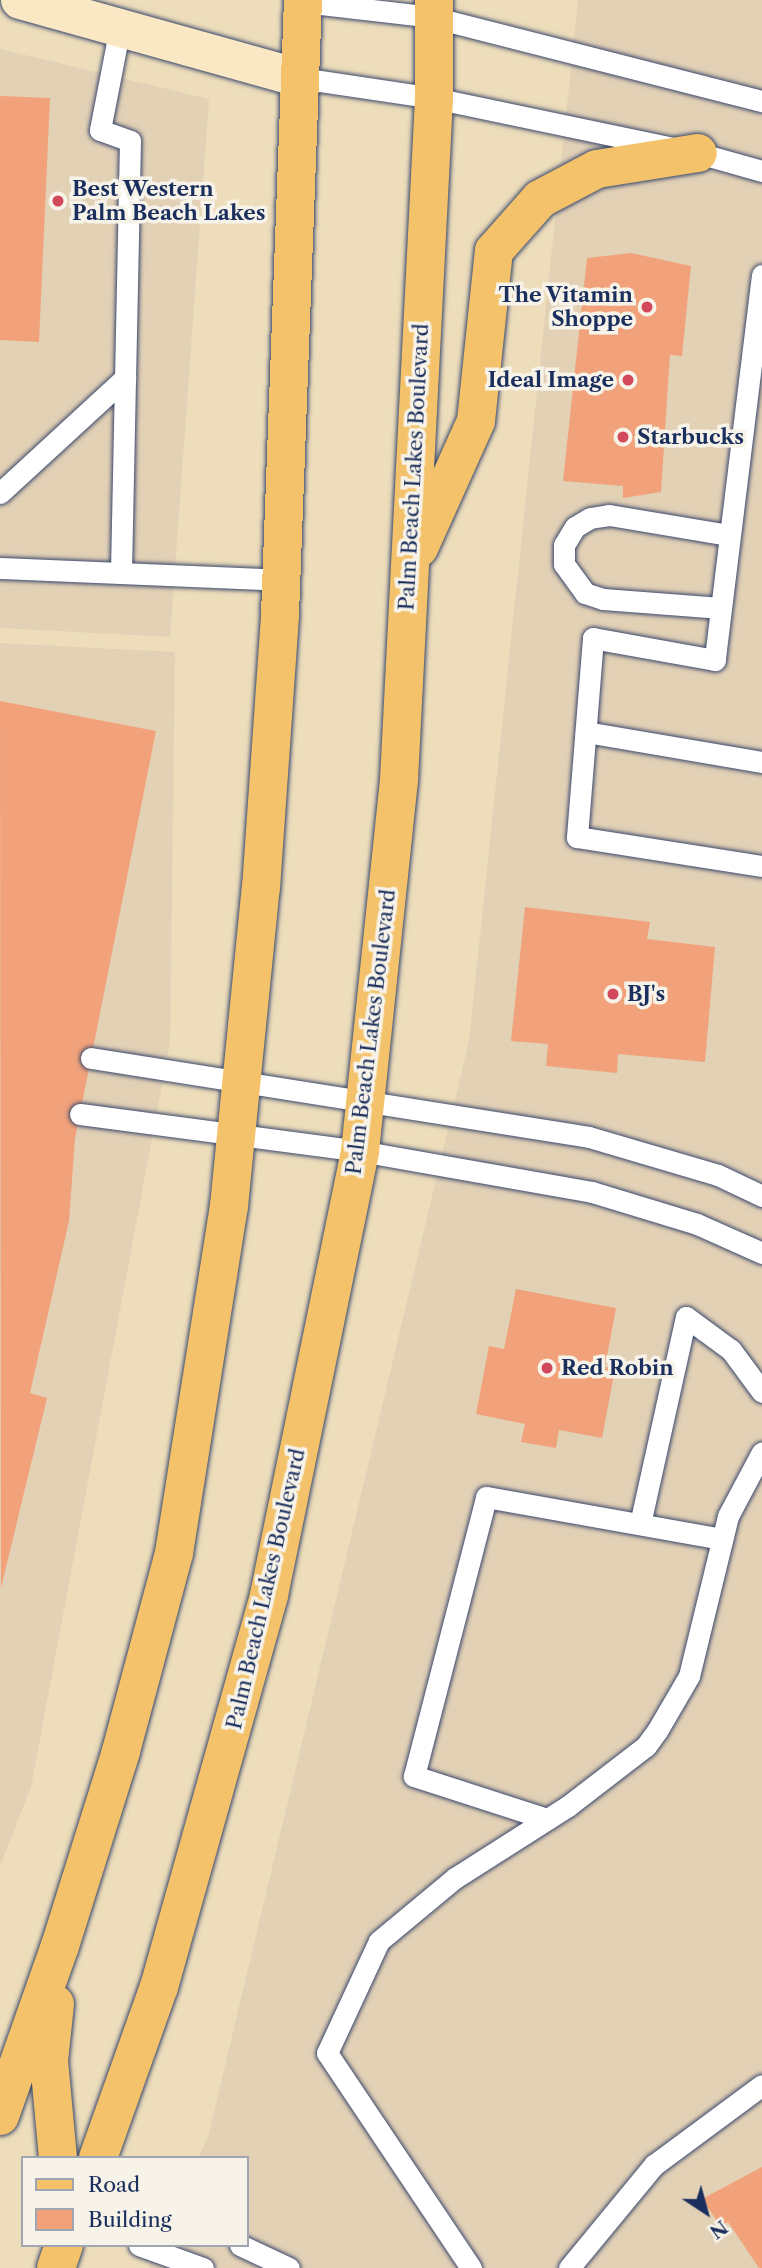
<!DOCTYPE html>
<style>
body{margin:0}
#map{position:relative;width:762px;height:2268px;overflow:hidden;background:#edddbb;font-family:"Libre Caslon Text",serif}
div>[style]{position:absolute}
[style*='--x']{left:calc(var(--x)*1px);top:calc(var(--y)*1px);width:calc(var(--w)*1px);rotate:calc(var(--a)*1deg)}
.built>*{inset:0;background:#e3d1b6}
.building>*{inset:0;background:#f1a27b}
.roads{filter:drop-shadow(0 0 2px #3a496c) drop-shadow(0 0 2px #3a496c)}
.lane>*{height:21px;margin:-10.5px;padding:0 10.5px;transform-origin:10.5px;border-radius:10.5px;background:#fff}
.secondary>*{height:38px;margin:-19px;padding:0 19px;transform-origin:19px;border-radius:19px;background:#fae7c3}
.primary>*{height:38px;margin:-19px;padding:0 19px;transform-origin:19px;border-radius:19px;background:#f3c26a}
.dots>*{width:19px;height:19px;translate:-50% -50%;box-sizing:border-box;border:4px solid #f7f3e8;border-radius:50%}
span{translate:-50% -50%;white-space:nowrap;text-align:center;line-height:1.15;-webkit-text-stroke:7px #f7f3e8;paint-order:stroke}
.poi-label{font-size:21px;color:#1b2f5e;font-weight:700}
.left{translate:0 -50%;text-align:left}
.right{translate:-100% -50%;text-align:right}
.street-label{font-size:21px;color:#1b2f5e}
.legend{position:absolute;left:21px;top:2156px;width:228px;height:91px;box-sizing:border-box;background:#f7f3e8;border:2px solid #9fa5b1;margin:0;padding:9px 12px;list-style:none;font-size:21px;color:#1b2f5e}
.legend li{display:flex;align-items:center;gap:14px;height:35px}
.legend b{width:35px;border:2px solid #9fa5b1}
.north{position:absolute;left:671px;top:2177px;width:70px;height:70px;-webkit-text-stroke:5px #f7f3e8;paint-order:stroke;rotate:144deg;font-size:19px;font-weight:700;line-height:28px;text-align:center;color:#1b2f5e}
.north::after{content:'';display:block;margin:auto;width:24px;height:32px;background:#1b2f5e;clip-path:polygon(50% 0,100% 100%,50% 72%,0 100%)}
</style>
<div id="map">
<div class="built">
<div style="clip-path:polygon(578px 0,762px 0,762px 2268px,149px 2268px,159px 2245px,247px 2245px,247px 2158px,198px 2158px,208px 2137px,469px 1041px)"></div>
<div style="clip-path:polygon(0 49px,209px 99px,170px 637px,0 628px)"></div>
<div style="clip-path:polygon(0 643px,175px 652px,170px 1042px,31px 1787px,0 1866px)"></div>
</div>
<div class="building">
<div style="clip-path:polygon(0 96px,50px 98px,39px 342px,0 340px)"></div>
<div style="clip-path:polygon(631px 253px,691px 266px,682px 356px,670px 355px,661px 492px,623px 498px,623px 486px,563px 481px,587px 258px)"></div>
<div style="clip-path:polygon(0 701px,156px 731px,75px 1139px,69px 1221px,30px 1393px,47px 1398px,1px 1588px)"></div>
<div style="clip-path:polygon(525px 907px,650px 922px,647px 939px,715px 947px,705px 1062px,618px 1054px,617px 1073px,546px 1066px,548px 1044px,511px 1041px)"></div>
<div style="clip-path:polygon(516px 1289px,616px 1308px,605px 1367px,615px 1369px,602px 1438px,559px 1430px,556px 1448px,521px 1442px,525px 1424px,476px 1414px,489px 1346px,504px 1349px)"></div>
<div style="clip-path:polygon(762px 2167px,762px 2268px,759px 2268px,728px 2222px,721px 2227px,702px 2199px)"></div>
</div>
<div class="roads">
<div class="lane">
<div style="--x:303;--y:2;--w:130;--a:6.6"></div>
<div style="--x:432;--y:17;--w:341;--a:14.3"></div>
<div style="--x:120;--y:27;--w:105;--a:101"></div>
<div style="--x:100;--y:130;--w:32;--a:20"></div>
<div style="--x:130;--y:141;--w:432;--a:91.2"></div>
<div style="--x:300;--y:78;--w:135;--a:8.5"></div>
<div style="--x:434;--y:98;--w:270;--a:11.8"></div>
<div style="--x:698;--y:153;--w:66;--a:15.7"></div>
<div style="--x:762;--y:275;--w:388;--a:97"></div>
<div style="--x:715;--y:660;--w:124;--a:-169.8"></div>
<div style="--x:593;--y:638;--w:200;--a:94.6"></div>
<div style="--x:577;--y:837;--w:187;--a:8.9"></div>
<div style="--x:0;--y:493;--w:170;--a:-42.6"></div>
<div style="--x:0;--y:568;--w:282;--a:2.4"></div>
<div style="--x:721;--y:608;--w:118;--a:-175.6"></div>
<div style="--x:603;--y:599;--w:19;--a:-162"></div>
<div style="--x:585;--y:593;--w:36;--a:-126"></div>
<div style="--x:564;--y:564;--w:19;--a:-90"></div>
<div style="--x:564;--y:545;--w:21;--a:-59"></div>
<div style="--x:575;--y:527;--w:17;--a:-31"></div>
<div style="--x:590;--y:518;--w:19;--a:-9"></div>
<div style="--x:609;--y:515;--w:122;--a:9.5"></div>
<div style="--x:586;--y:732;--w:179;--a:9.7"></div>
<div style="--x:91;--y:1058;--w:504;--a:9.01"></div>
<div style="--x:589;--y:1137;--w:134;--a:16.4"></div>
<div style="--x:718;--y:1175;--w:49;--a:25.5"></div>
<div style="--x:80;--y:1114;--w:282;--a:7.5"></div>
<div style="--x:360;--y:1151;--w:236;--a:10"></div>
<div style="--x:592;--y:1192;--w:110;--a:16.9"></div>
<div style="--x:697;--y:1224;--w:71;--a:24"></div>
<div style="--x:640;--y:1524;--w:212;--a:-77.5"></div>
<div style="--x:686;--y:1317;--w:56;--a:36.3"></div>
<div style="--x:731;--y:1350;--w:52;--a:53.6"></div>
<div style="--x:547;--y:1819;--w:140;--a:-162.1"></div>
<div style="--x:414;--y:1776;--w:288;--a:-75.5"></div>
<div style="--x:486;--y:1497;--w:240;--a:10.1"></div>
<div style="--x:139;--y:2245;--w:68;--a:19.8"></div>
<div style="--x:240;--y:2245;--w:54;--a:25.1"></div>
<div style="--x:471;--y:2268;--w:259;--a:-123.8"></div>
<div style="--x:327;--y:2053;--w:123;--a:-65.1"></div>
<div style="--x:379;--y:1941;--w:99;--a:-39.7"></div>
<div style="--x:455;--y:1878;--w:134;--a:-32.5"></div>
<div style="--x:568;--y:1806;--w:98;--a:-37.6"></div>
<div style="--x:646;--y:1746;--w:19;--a:-54"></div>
<div style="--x:657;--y:1731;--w:64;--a:-59.8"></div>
<div style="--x:689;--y:1676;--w:165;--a:-76.3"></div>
<div style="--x:728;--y:1516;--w:72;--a:-62"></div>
<div style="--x:569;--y:2268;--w:134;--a:-50.5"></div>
<div style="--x:654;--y:2165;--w:134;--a:-36.5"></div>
</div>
<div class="secondary">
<div style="--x:20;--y:0;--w:291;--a:15.6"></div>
</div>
<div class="primary">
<div style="--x:419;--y:548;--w:139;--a:-65.8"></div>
<div style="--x:476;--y:421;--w:171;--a:-84"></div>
<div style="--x:494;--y:251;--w:69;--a:-48.5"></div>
<div style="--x:540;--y:199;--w:64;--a:-27.8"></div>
<div style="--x:597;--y:169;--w:102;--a:-9"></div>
<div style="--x:55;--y:2004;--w:57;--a:96"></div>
<div style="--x:49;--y:2061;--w:97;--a:84.7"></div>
<div style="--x:0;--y:2116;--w:180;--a:-70.6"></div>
<div style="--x:60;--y:1946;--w:204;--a:-72.6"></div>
<div style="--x:121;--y:1751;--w:205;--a:-75"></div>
<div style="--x:174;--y:1553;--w:351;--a:-81"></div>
<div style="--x:229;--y:1206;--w:320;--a:-84.3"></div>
<div style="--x:261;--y:888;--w:274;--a:-86"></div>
<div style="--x:280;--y:615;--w:615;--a:-87.86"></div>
<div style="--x:98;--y:2158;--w:182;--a:-70.4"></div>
<div style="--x:159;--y:1987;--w:407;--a:-74.3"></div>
<div style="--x:269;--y:1595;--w:453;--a:-78.4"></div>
<div style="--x:360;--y:1151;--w:373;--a:-84"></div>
<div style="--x:399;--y:780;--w:683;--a:-87.06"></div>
<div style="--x:434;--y:98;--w:98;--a:-90"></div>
<div style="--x:56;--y:2268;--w:24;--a:-71"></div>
</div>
</div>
<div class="dots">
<div style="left:58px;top:201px;background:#d1495b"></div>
<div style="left:647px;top:307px;background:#d1495b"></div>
<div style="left:628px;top:380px;background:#d1495b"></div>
<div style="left:623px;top:437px;background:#d1495b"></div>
<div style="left:613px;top:994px;background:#d1495b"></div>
<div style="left:547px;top:1368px;background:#d1495b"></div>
</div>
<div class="poi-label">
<span class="left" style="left:72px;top:201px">Best Western<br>Palm Beach Lakes</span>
<span class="right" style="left:633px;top:307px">The Vitamin<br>Shoppe</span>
<span class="right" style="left:614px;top:380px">Ideal Image</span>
<span class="left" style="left:637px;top:437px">Starbucks</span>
<span class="left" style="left:627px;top:994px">BJ's</span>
<span class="left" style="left:561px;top:1368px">Red Robin</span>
</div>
<div class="street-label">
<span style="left:414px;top:467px;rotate:-87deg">Palm Beach Lakes Boulevard</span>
<span style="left:371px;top:1032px;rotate:-83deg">Palm Beach Lakes Boulevard</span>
<span style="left:266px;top:1589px;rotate:-77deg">Palm Beach Lakes Boulevard</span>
</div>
<ul class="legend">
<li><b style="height:9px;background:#f3c26a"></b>Road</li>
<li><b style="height:19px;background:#f1a27b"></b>Building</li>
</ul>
<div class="north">N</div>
</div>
